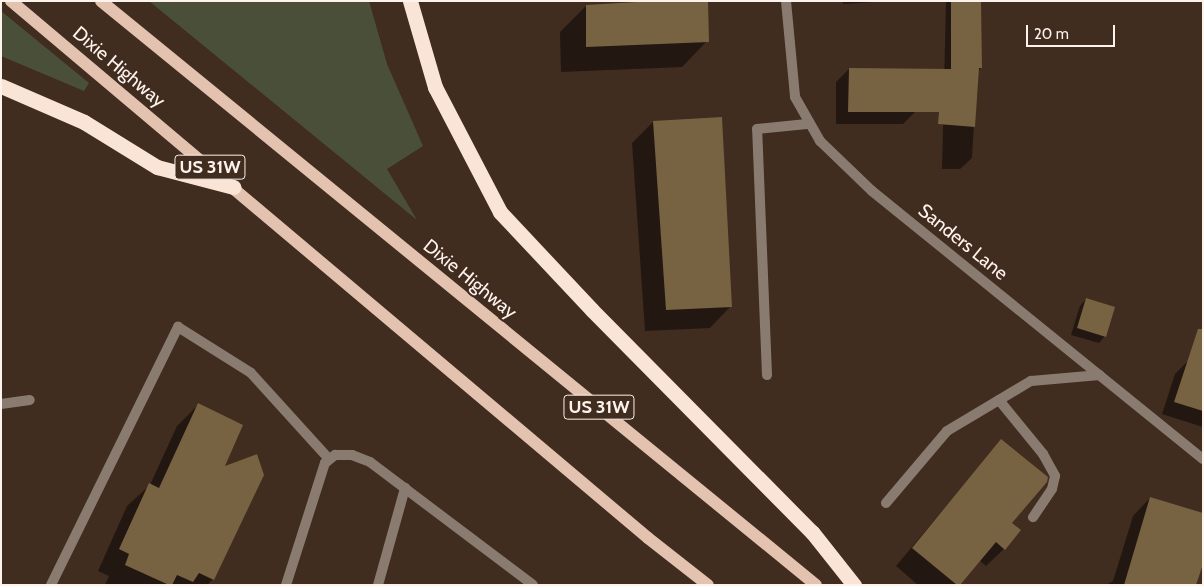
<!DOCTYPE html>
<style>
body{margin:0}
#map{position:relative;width:1204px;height:586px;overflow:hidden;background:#412c20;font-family:Cabin,sans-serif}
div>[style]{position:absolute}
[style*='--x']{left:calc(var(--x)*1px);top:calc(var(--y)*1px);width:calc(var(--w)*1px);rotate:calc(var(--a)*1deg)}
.green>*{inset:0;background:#4a4f39}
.shadow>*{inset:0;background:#0007}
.building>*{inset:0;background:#776242}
.service>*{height:10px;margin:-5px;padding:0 5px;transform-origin:5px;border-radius:5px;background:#8a7b71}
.minor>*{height:10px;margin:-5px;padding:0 5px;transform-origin:5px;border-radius:5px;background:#8a7b71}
.primary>*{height:12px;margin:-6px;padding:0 6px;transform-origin:6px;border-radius:6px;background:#e3c3af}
.motorway>*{height:15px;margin:-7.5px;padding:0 7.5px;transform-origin:7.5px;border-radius:7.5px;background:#fae4d5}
span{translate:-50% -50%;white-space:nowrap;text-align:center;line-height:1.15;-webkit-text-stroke:4px #412c20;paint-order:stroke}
.shield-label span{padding:1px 4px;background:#412c20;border:1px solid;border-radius:4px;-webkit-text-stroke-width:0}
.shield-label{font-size:18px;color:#fef2ec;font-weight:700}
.street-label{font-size:19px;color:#fef2ec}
.frame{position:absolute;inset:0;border:2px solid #fef2ec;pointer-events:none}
.scale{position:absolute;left:1026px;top:25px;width:89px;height:22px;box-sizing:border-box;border:2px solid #fef2ec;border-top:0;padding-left:6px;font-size:15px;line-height:18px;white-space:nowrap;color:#fef2ec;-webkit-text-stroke:4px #412c20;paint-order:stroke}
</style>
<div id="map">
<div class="green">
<div style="clip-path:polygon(149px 1px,369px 1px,387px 64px,423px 146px,387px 169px,417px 220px)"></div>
<div style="clip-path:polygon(1px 11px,89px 83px,84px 91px,1px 56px)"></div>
</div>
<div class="shadow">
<div style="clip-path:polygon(843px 1px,892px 1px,843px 4px)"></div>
<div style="clip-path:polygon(946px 1px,980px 1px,981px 68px,977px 71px,972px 158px,960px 169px,942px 169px)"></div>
<div style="clip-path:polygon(586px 6px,707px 41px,682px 67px,561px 72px,560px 32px)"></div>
<div style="clip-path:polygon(849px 69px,915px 112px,903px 124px,836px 124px,836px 82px)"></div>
<div style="clip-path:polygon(653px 122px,731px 306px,710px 328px,645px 331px,632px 143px)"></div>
<div style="clip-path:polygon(1086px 299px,1105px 336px,1099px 343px,1071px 335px,1080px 306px)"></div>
<div style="clip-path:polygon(1188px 361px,1203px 366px,1203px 427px,1162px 414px,1175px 374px)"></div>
<div style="clip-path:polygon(199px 404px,223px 468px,213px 579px,207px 585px,105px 585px,109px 576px,98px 571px,127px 506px,150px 485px,177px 426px)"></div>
<div style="clip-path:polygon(1001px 441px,1011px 523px,1004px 549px,986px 566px,979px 560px,959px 585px,918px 585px,896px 566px)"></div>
<div style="clip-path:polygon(1150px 498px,1195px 585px,1106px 585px,1113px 581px,1133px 516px)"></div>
</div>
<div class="building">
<div style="clip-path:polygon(654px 1px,708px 1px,709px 42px,586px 47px,586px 5px)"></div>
<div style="clip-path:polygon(951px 1px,981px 1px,982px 68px,979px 68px,975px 127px,938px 124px,939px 112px,848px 112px,849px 68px,951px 69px)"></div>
<div style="clip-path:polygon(722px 117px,732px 307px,666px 310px,653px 121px)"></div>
<div style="clip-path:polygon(1086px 298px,1115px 307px,1106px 337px,1077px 328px)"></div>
<div style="clip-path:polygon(1198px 329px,1203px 329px,1203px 411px,1174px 402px)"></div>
<div style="clip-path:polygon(198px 403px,243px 425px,225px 466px,257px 454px,264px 475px,214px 580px,199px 573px,193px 582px,177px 575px,172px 585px,169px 585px,125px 565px,129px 554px,119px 549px,149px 483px,159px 488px)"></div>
<div style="clip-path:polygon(1001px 439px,1048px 477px,1047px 482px,1012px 523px,1021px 530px,1005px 550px,996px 542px,960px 585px,957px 585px,912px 548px)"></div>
<div style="clip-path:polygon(1150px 497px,1203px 513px,1203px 564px,1196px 585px,1124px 585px)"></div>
</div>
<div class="service">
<div style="--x:767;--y:375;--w:246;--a:-92.3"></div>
<div style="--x:757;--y:129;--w:50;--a:-5.7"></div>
<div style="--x:999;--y:400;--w:70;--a:50.8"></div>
<div style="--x:1043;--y:454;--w:25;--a:61"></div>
<div style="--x:1055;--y:476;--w:13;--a:103"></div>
<div style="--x:1052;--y:489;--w:34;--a:124"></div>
<div style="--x:1;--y:404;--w:29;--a:-8"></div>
<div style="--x:886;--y:503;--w:94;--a:-49.7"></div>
<div style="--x:947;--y:431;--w:98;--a:-30.8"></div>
<div style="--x:1031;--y:381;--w:69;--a:-5"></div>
<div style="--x:51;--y:585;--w:288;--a:-63.8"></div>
<div style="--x:178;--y:327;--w:86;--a:32.2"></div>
<div style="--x:251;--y:373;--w:116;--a:47.8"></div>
<div style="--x:286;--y:585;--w:128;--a:-72.3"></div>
<div style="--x:325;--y:463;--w:13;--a:-39"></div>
<div style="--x:335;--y:455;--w:17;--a:0"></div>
<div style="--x:352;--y:455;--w:19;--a:21"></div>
<div style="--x:370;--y:462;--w:204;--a:37"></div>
<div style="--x:378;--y:585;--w:101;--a:-74.4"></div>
</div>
<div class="minor">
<div style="--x:786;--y:1;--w:96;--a:84.6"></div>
<div style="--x:795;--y:97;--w:51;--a:60.4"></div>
<div style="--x:820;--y:141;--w:72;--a:43.9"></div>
<div style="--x:872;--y:191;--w:426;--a:39"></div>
</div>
<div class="primary">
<div style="--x:11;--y:1;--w:833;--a:40.13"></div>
<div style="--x:648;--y:538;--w:76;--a:38.1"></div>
<div style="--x:101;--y:1;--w:923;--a:39.24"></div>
</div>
<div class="motorway">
<div style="--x:410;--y:1;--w:90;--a:73.8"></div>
<div style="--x:435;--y:87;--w:141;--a:62.5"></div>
<div style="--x:500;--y:212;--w:134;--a:46.8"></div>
<div style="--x:592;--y:310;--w:313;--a:45.3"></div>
<div style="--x:812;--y:532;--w:68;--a:51.6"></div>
<div style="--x:1;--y:86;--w:90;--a:23.4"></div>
<div style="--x:84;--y:122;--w:86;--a:31.7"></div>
<div style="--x:157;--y:167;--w:79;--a:14.7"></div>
</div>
<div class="shield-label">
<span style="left:210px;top:167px">US 31W</span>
<span style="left:599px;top:407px">US 31W</span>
</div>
<div class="street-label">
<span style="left:119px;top:67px;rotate:40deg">Dixie Highway</span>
<span style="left:963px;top:242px;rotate:39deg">Sanders Lane</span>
<span style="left:470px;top:279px;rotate:39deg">Dixie Highway</span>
</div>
<div class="frame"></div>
<div class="scale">20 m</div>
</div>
